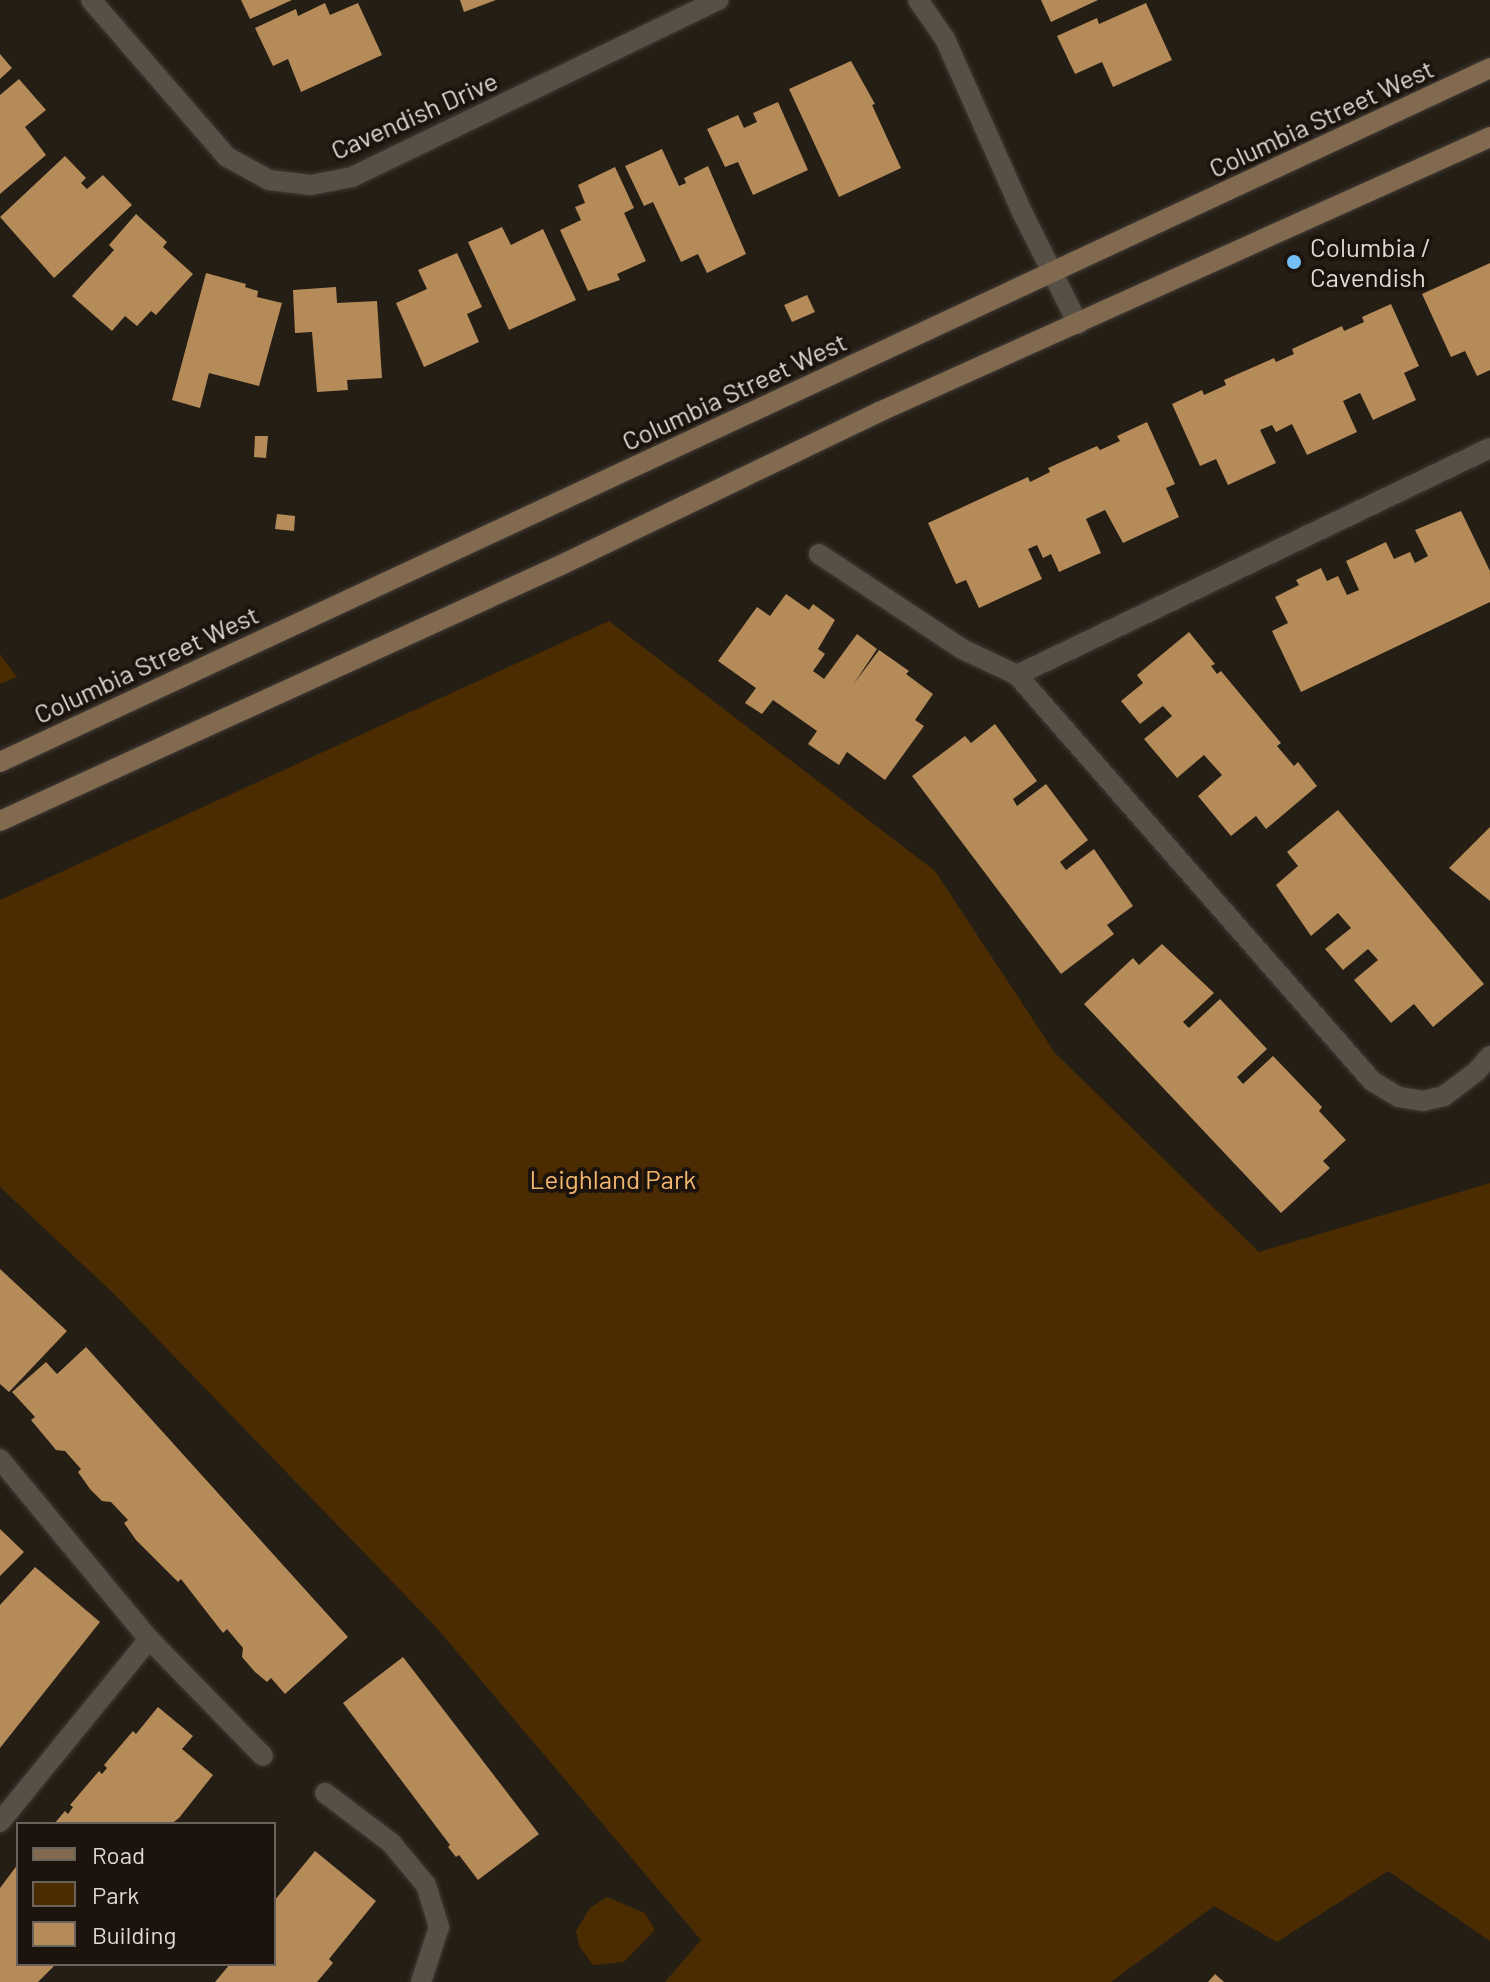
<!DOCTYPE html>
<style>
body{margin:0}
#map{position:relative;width:1490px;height:1982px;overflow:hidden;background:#251e15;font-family:Barlow,sans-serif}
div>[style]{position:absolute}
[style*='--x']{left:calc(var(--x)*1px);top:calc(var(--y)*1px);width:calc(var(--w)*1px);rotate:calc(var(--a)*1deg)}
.green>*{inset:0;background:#4a2c00}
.building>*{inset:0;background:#b68b5a}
.roads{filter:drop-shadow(0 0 2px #403a35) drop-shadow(0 0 2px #403a35)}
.service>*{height:20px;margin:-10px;padding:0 10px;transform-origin:10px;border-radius:10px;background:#585046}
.minor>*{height:20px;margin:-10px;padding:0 10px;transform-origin:10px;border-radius:10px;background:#585046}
.secondary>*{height:20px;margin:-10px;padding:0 10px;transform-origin:10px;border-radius:10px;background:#816a4f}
.dots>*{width:22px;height:22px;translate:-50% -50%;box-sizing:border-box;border:4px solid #1c140c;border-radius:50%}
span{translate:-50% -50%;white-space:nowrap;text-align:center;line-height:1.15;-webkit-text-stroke:8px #1c140c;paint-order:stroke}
.street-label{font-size:26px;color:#dfdad4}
.poi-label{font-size:26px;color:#dfdad4}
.left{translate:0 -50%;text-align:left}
.park-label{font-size:26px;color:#f4b76f}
.legend{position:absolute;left:16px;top:1822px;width:260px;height:144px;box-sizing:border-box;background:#1c140c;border:2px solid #6a635c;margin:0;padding:10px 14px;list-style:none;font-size:24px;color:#dfdad4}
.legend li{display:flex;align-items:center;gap:16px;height:40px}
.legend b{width:40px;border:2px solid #6a635c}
</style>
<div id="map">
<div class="green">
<div style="clip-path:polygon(609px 621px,935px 871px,1055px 1053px,1259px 1252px,1490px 1183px,1490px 1941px,1388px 1871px,1277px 1942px,1214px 1906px,1111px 1982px,665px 1982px,701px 1940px,435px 1626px,113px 1293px,0 1187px,0 900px)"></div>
<div style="clip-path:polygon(0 654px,17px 677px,0 684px)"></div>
<div style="clip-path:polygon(607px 1897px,645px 1913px,655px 1930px,624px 1962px,593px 1965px,579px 1946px,576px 1931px,590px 1908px)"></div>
</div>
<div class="building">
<div style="clip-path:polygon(241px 0,292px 0,250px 19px)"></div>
<div style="clip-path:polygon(460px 0,496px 0,464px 12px)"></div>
<div style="clip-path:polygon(1041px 0,1098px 0,1051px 22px)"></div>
<div style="clip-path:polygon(325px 3px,330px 15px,358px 3px,382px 55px,301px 92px,288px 59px,273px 66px,255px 28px,296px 9px,298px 16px)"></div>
<div style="clip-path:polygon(1146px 3px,1172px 60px,1113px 87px,1102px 62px,1075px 74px,1057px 36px,1097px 18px,1099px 24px)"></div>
<div style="clip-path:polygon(0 54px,12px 68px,0 79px)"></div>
<div style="clip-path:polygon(851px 61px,875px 104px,872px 105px,901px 168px,839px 197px,789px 89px)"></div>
<div style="clip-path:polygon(19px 79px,46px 110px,25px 127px,46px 155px,0 194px,0 95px)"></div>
<div style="clip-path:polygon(778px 102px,808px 170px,753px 195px,738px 162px,725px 167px,707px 129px,738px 115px,744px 128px,757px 122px,753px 113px)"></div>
<div style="clip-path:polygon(662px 149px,679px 186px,686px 183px,684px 178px,708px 166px,746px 254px,707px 273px,698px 254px,681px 262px,653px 202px,644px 206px,625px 166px)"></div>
<div style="clip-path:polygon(65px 156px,86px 178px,81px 183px,87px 189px,103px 175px,132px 205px,54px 278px,0 217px)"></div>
<div style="clip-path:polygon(615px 167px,634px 208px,624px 213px,646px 261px,617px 274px,620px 280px,588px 291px,560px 230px,581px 220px,575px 207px,585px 203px,578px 185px)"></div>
<div style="clip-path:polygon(136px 214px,167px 242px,163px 247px,193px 274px,156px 315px,151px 311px,137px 326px,125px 316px,112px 331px,72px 296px,114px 250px,109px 245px)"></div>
<div style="clip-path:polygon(502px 227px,511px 245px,543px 229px,576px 300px,509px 330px,468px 242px)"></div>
<div style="clip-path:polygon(457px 253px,482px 307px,467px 314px,479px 342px,424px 367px,396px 303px,427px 289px,418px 270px)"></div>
<div style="clip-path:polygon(1490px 263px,1490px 370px,1477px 376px,1465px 351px,1451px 357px,1422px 294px)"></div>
<div style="clip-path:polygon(206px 273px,246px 284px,245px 287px,258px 291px,257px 297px,282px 303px,259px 386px,209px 373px,200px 408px,172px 400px)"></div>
<div style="clip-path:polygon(336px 287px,337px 303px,377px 301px,382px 378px,347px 380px,348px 390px,317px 392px,312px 332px,295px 333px,293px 290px)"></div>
<div style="clip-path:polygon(807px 295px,815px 312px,792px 322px,784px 305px)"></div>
<div style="clip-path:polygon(1391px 304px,1419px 366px,1404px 373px,1416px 400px,1373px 420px,1360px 393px,1343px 401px,1357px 432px,1307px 455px,1292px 424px,1276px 432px,1272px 425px,1260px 430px,1276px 463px,1228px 485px,1216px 459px,1200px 466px,1172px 404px,1202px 390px,1204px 395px,1226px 385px,1224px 380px,1274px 358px,1276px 362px,1294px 354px,1292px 349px,1342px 326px,1344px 331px,1364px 322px,1362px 317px)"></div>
<div style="clip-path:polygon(1147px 422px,1175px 484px,1166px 488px,1179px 517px,1123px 543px,1105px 510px,1086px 519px,1101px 553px,1059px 572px,1051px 554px,1043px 558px,1037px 545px,1028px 549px,1042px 579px,979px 608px,966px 580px,956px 584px,928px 523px,1028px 477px,1030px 482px,1050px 472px,1048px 468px,1097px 446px,1100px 450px,1120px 441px,1117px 436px)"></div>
<div style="clip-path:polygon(255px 436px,268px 436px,266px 458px,254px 457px)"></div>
<div style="clip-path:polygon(1461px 511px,1490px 571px,1490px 602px,1301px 692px,1272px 631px,1288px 623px,1275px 597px,1299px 585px,1296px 580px,1321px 568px,1327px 581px,1338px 576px,1347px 595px,1359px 590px,1346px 561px,1386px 542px,1394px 559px,1410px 552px,1415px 563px,1428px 556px,1415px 530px)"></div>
<div style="clip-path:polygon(277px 514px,295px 516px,294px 531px,275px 529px)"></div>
<div style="clip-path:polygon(786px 594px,809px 610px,813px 604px,835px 620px,818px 649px,825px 654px,813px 671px,824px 679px,857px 634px,877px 649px,853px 685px,879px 650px,909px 671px,906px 674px,933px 694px,915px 720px,924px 726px,885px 780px,847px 752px,839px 765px,808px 744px,817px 731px,773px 700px,762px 714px,745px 703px,756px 688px,718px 661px,757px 607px,770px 616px)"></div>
<div style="clip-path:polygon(1189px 632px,1215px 664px,1211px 666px,1217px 674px,1221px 671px,1281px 743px,1277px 746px,1294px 766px,1298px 762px,1317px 786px,1266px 829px,1256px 816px,1231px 836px,1198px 796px,1222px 775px,1204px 755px,1177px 778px,1144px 739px,1172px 716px,1163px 706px,1140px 724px,1121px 701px,1143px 683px,1137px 675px)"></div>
<div style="clip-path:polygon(995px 724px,1037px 781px,1013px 799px,1017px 806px,1046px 784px,1088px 840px,1060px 862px,1066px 870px,1094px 849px,1133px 906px,1107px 925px,1114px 934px,1061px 974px,912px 776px,965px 736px,971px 743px)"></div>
<div style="clip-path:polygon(1338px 810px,1484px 984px,1433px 1027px,1414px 1004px,1391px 1023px,1354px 980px,1378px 960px,1368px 949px,1343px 970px,1325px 949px,1351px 928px,1338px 913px,1311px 936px,1276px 885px,1298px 866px,1287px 852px)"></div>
<div style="clip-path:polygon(1490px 827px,1490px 901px,1449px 868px)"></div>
<div style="clip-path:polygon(1162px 944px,1214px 993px,1183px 1022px,1189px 1028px,1220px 999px,1267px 1049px,1237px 1077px,1243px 1084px,1273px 1056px,1322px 1107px,1319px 1111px,1346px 1140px,1323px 1161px,1330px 1168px,1281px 1213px,1084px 1004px,1133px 958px,1139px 965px)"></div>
<div style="clip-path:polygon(0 1269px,67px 1331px,9px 1392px,0 1384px)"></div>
<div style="clip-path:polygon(86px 1347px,348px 1637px,285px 1694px,271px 1678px,267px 1682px,255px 1672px,242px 1657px,243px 1648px,227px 1629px,223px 1633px,181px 1579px,178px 1582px,136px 1540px,124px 1523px,128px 1520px,111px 1502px,102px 1501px,90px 1489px,78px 1472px,81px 1469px,65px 1451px,56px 1450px,31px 1420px,35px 1417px,12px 1392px,46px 1362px,57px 1374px)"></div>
<div style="clip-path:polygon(0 1529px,24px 1552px,0 1576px)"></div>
<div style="clip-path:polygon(35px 1567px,100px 1622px,0 1748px,0 1605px)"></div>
<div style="clip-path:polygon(403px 1657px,539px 1834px,478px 1880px,459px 1855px,456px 1857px,448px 1847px,450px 1845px,343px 1703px)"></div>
<div style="clip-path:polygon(158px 1707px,193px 1736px,182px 1749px,213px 1775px,179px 1818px,171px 1824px,54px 1824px,65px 1811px,68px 1814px,73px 1807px,70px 1805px,99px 1771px,102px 1774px,107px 1768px,104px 1765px,133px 1731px,136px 1734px)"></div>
<div style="clip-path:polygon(315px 1851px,376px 1901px,329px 1959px,333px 1963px,317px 1982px,215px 1982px,230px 1964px,274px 1964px,274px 1901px)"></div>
<div style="clip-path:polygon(18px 1864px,18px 1964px,56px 1964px,38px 1982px,0 1982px,0 1888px)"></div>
<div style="clip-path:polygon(1215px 1974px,1224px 1982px,1208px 1982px)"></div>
</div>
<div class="roads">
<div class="service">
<div style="--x:1490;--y:448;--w:525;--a:154.36"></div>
<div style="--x:1017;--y:675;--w:539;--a:48.83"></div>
<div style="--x:1372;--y:1081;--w:31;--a:31"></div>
<div style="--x:1399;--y:1097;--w:24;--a:9"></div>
<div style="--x:1423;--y:1101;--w:22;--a:-13"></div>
<div style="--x:1444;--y:1096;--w:41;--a:-37.1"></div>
<div style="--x:1477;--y:1071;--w:20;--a:-49"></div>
<div style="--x:819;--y:554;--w:172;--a:33.6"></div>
<div style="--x:962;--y:649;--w:61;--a:25.3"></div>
<div style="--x:0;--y:1459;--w:234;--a:50.4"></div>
<div style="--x:149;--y:1639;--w:163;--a:45.7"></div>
<div style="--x:325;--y:1793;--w:83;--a:37.1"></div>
<div style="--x:391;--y:1843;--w:55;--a:50.2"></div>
<div style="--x:426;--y:1885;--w:44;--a:72.8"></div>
<div style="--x:439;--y:1927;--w:58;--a:108.1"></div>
<div style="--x:0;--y:1822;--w:236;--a:-50.8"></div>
</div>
<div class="minor">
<div style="--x:91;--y:0;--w:208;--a:49.1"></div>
<div style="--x:227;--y:157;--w:48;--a:28.7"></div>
<div style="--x:269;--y:180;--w:42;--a:6.8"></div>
<div style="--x:311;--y:185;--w:42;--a:-11"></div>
<div style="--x:352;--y:177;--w:407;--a:-25.8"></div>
<div style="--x:918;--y:0;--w:47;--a:55.3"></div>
<div style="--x:945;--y:39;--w:192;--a:66"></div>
<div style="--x:1023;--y:214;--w:123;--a:63.4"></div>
</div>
<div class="secondary">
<div style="--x:0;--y:762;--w:1644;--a:-24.97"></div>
<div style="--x:0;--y:821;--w:617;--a:-24.53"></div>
<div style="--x:561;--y:565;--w:353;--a:-25.7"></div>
<div style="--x:879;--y:412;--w:670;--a:-24.23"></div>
</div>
</div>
<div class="dots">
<div style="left:1294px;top:262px;background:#74c0f6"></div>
</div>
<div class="street-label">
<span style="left:414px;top:115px;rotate:-24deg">Cavendish Drive</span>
<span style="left:1321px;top:118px;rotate:-25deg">Columbia Street West</span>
<span style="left:734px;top:391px;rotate:-25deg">Columbia Street West</span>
<span style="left:146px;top:664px;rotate:-25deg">Columbia Street West</span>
</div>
<div class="poi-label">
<span class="left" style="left:1310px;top:262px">Columbia /<br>Cavendish</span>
</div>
<div class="park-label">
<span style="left:613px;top:1179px">Leighland Park</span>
</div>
<ul class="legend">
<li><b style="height:10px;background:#816a4f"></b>Road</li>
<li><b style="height:22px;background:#4a2c00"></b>Park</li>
<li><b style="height:22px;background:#b68b5a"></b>Building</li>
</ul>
</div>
